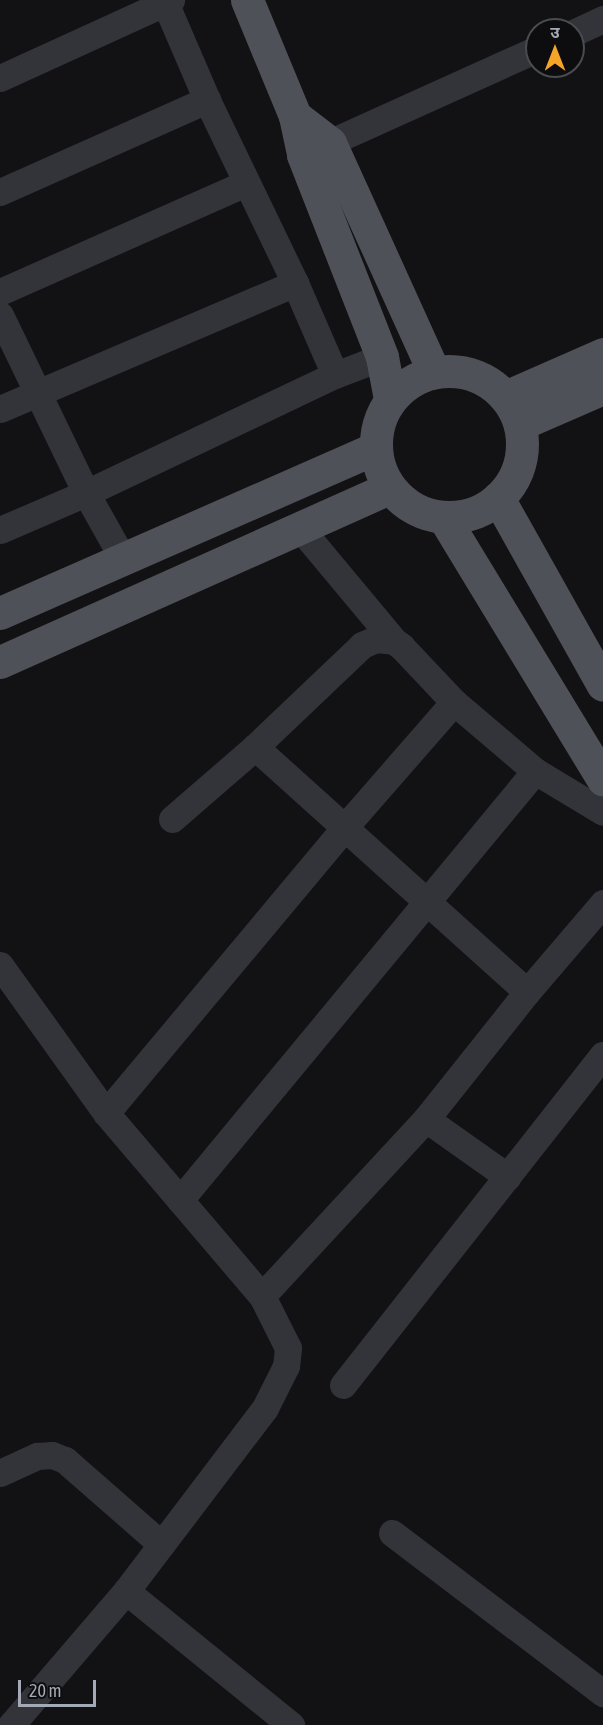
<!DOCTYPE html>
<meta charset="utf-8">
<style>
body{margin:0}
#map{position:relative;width:603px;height:1725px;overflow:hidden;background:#121214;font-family:"Asap Condensed","Noto Sans Devanagari",sans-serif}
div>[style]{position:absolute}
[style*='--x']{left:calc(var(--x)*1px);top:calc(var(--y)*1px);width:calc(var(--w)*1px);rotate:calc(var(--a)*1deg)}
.minor>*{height:27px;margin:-13.5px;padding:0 13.5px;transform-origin:13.5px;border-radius:13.5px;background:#333439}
.major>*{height:33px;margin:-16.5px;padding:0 16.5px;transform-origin:16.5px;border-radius:16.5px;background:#4f5158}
.major>.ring{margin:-16.5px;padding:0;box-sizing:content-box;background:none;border:33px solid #4f5158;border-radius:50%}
span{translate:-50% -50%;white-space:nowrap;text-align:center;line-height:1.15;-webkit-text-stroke:5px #0d0d0f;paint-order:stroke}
.north{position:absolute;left:525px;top:18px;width:60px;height:60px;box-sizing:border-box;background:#0d0d0f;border:2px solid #494c51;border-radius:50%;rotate:0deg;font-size:16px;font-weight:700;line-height:24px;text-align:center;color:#a3aab5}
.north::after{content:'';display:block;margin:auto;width:21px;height:27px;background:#f6a528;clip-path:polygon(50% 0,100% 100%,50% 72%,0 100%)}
.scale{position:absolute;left:18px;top:1680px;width:78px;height:27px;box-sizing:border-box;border:3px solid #a3aab5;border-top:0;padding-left:8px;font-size:18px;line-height:21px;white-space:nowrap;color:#a3aab5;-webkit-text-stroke:4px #0d0d0f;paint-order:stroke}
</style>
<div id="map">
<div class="minor">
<div style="--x:164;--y:0;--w:109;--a:66.7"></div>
<div style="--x:207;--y:100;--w:203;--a:64.3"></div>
<div style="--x:295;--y:283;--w:100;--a:66.5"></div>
<div style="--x:573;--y:33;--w:33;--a:-25"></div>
<div style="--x:0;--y:78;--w:188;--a:-24.5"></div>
<div style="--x:311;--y:151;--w:248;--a:-24.3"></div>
<div style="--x:0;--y:192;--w:227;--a:-24"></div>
<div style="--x:0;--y:292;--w:269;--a:-23.9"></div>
<div style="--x:0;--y:315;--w:198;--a:64.2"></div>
<div style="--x:86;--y:493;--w:76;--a:60.7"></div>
<div style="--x:0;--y:409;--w:321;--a:-23.1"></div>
<div style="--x:300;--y:528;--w:147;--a:50.2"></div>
<div style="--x:0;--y:530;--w:94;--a:-23.3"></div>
<div style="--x:86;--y:493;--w:276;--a:-25.4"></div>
<div style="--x:335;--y:375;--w:50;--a:-21"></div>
<div style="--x:255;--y:747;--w:366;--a:42"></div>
<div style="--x:172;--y:819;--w:110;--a:-40.9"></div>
<div style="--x:255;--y:747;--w:148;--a:-43.6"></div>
<div style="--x:362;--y:645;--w:15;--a:-23"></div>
<div style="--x:376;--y:639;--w:18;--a:6"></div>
<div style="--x:394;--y:641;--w:9;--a:36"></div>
<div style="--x:401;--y:646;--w:77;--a:46.6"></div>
<div style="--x:454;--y:702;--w:106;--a:40.4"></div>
<div style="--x:535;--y:771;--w:79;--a:31.1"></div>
<div style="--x:0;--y:965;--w:182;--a:54.4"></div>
<div style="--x:106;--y:1113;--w:240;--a:49.6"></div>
<div style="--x:262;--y:1296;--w:58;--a:63.4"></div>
<div style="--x:288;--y:1348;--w:18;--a:96"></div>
<div style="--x:286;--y:1366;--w:47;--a:116.6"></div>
<div style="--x:265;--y:1408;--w:230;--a:127.2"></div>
<div style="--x:126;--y:1591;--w:177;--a:130.6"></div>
<div style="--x:106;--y:1113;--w:371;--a:-50.1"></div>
<div style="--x:344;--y:828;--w:167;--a:-48.9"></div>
<div style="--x:426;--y:1119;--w:100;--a:35.3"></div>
<div style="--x:180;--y:1200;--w:557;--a:-50.39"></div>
<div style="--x:262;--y:1296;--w:241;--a:-47.2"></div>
<div style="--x:426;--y:1119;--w:162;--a:-51.5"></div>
<div style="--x:527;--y:992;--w:117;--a:-49.5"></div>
<div style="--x:343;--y:1385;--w:420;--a:-51.8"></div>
<div style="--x:0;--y:1473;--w:41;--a:-24.7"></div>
<div style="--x:37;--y:1456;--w:15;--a:-4"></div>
<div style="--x:52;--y:1455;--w:14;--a:21"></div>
<div style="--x:65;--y:1460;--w:128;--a:41.2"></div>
<div style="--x:392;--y:1533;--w:265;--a:37.2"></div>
<div style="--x:126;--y:1591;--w:213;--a:39.1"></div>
</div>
<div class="major">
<div style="--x:247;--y:0;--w:126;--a:67.5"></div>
<div style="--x:295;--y:116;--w:40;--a:78"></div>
<div style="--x:303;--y:155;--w:217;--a:68.6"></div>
<div style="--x:382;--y:357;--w:43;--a:79.2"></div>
<div style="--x:295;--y:116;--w:44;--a:37.6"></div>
<div style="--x:330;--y:143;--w:252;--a:65.6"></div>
<div class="ring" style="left:376px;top:371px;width:113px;height:113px"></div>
<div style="--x:505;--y:397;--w:107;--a:-23.7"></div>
<div style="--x:520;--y:424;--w:90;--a:-23.4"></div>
<div style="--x:498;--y:498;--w:214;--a:60.7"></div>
<div style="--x:444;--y:518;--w:306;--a:58.7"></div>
<div style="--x:0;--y:613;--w:410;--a:-23.7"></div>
<div style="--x:0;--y:662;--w:426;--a:-24.1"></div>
</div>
<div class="north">उ</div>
<div class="scale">20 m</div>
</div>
